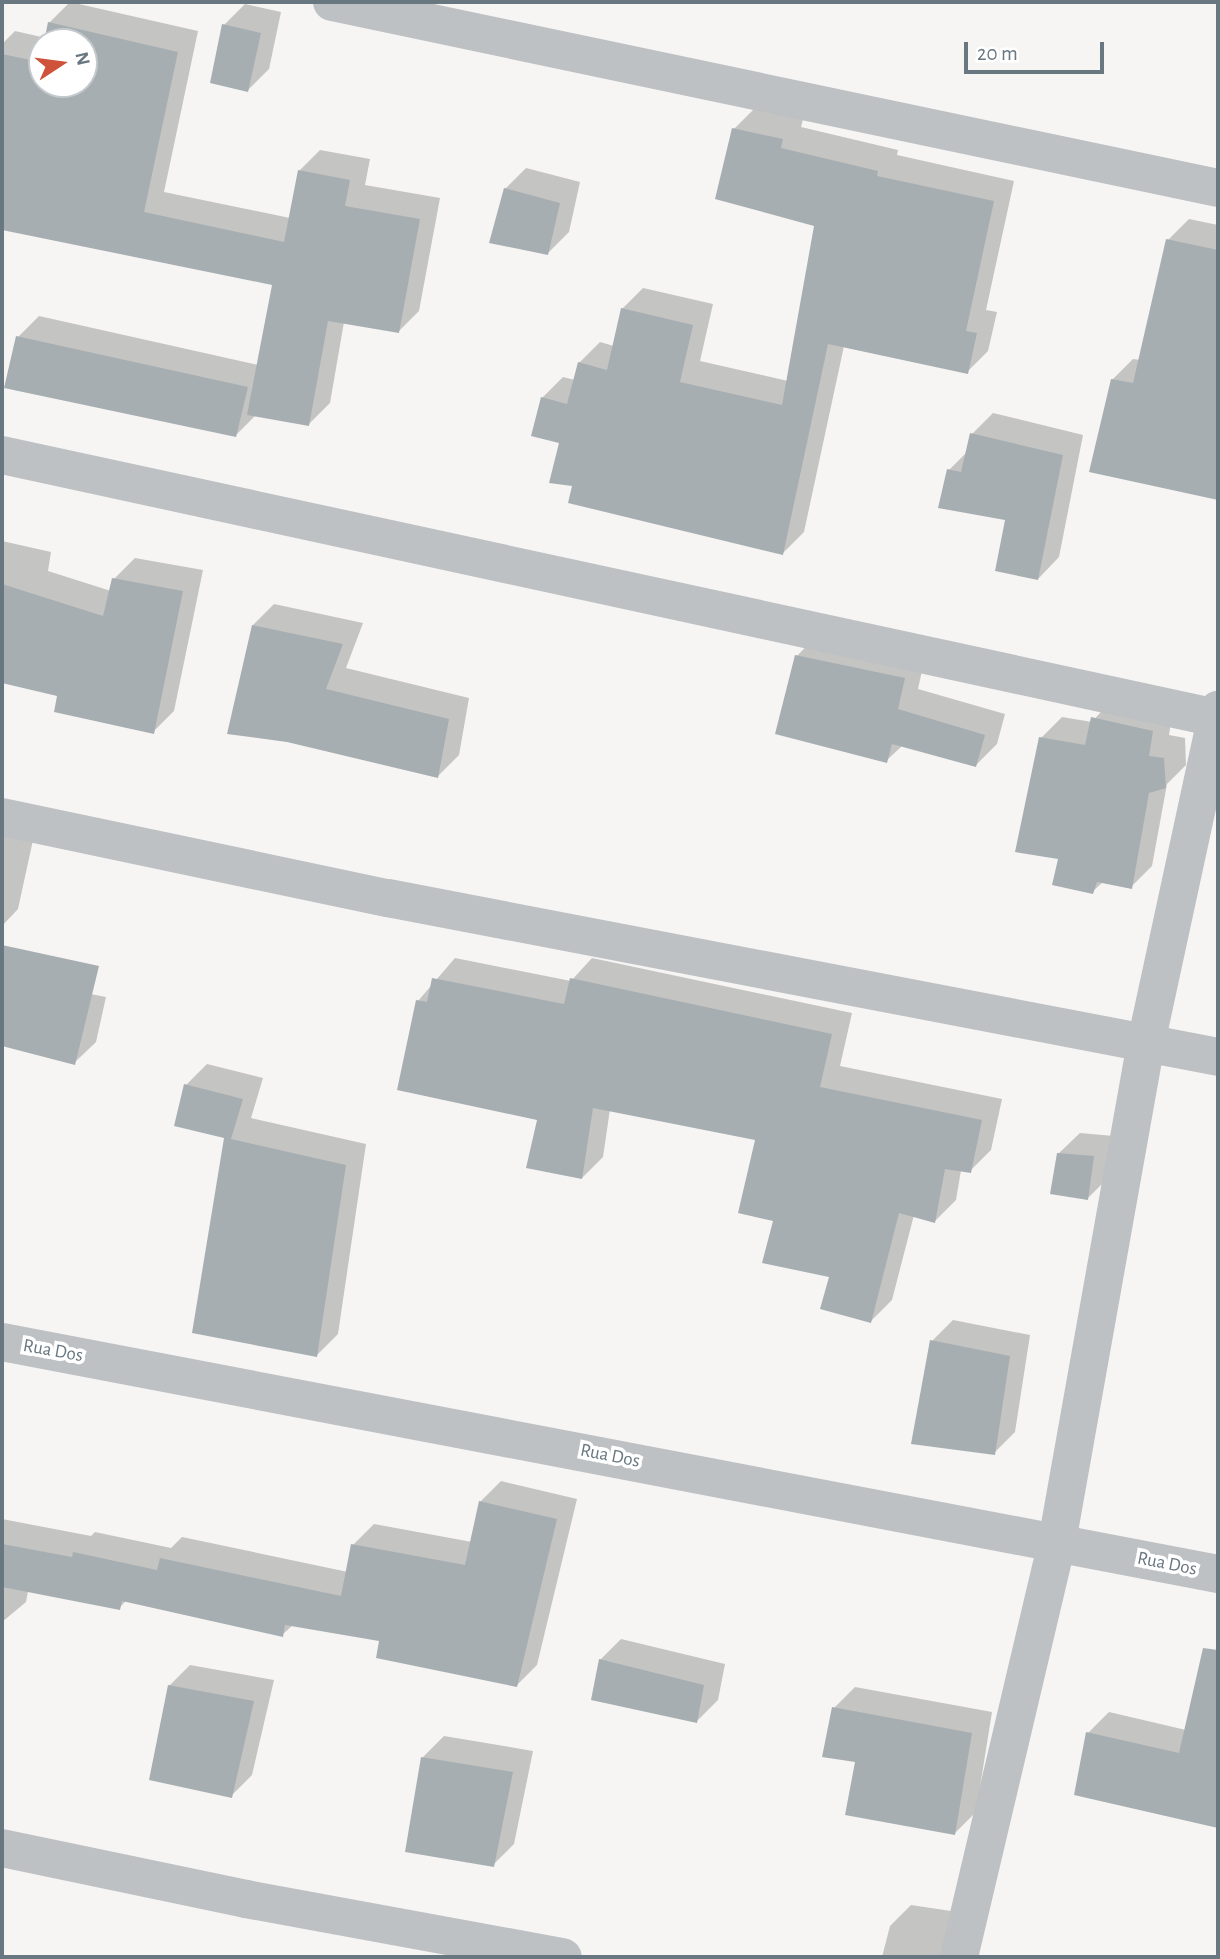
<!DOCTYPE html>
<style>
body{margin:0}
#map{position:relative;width:1220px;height:1959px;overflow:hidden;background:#f6f5f3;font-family:"Alegreya Sans",sans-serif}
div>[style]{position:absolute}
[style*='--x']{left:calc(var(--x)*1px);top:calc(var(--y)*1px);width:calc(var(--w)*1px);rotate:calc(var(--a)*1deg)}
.shadow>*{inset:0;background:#0003}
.building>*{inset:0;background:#a7aeb2}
.street>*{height:38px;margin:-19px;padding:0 19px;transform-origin:19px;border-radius:19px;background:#bdc1c4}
span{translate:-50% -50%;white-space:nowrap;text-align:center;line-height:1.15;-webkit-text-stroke:7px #fff;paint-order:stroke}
.street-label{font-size:19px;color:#687780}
.frame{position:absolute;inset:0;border:4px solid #687780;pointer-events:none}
.north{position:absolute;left:28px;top:28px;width:70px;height:70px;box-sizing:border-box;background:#fff;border:2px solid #c3c9cc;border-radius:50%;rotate:77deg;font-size:19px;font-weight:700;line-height:28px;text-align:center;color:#687780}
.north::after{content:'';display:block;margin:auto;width:24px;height:32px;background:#cf523a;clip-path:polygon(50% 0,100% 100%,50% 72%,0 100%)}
.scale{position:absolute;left:964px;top:42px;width:140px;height:32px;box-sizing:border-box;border:4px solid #687780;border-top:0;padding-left:9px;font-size:21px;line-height:24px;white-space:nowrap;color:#687780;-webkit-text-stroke:5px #fff;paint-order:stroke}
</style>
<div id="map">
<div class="shadow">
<div style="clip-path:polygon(evenodd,70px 2px,198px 31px,164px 192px,290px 218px,299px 171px,320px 150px,370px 159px,365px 185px,440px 198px,419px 311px,398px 332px,344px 322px,330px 403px,309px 424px,256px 415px,236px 435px,18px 337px,39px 316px,258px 365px,274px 284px,2px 229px,2px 44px,15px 31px,46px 38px,49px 23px,70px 2px,42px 42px,84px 42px,84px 84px,42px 84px,42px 42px)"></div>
<div style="clip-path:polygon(245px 4px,281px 12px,269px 69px,248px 90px,224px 25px)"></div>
<div style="clip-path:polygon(755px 108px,803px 119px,801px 127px,898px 150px,897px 155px,1014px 181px,986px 310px,997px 312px,988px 351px,967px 372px,844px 346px,804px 532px,783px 553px,574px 485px,542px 398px,563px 377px,575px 380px,579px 363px,600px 342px,614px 346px,622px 309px,643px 288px,713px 304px,700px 361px,788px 381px,816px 224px,734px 129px)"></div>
<div style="clip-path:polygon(526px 168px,580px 182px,569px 232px,548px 253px,505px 189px)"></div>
<div style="clip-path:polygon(1189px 219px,1218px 225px,1218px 499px,1091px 471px,1112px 380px,1133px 359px,1140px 360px,1168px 240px)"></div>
<div style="clip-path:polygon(993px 413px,1083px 435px,1059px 557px,1038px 579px,1007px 519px,949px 470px,968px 451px,972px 434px)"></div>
<div style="clip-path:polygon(2px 541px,51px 552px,48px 571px,111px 591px,114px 579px,135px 558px,203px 570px,174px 711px,153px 732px,59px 695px,2px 681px)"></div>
<div style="clip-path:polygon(274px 604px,363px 623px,346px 668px,469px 698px,459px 755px,438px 776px,287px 740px,253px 625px)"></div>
<div style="clip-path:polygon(818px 634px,925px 657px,918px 689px,1005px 714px,997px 744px,976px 765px,903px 745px,886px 761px,797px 656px)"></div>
<div style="clip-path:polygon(1114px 697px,1173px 710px,1169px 735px,1185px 738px,1186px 765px,1167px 784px,1152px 866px,1131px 887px,1103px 882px,1092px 892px,1060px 858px,1041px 738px,1062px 717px,1092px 722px)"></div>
<div style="clip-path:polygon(2px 832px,33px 840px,18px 909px,2px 926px)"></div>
<div style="clip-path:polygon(455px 958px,571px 981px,592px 958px,852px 1013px,840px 1066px,1002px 1099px,991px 1150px,970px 1171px,961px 1170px,956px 1200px,935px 1221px,914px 1215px,892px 1300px,871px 1321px,776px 1219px,757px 1139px,610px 1109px,603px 1157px,582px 1178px,539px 1118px,418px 1001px)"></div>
<div style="clip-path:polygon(34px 983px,106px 997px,96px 1042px,74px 1063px)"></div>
<div style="clip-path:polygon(207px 1064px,263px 1078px,251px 1118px,366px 1144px,338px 1334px,317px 1355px,226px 1136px,186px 1085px)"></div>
<div style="clip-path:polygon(1080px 1133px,1114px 1136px,1109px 1177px,1088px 1198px,1058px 1154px)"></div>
<div style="clip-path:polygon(953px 1320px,1030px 1335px,1015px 1432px,994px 1453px,932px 1341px)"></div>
<div style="clip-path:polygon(501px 1481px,577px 1499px,537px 1665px,516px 1686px,381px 1640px,293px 1625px,282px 1635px,127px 1600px,119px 1608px,28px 1591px,26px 1602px,2px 1622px,2px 1519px,91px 1536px,95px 1532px,171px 1548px,182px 1537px,348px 1572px,353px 1545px,374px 1524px,472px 1542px,480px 1502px)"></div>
<div style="clip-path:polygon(621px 1639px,725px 1664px,718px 1700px,697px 1721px,600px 1660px)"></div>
<div style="clip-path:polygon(1218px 1662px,1218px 1826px,1076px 1793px,1088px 1733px,1109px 1712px,1186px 1730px,1197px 1683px)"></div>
<div style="clip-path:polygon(190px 1665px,274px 1680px,252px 1775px,231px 1796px,169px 1686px)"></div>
<div style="clip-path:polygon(855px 1687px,992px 1712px,976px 1812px,955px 1833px,857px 1761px,834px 1708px)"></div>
<div style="clip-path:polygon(444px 1736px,533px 1751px,514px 1844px,493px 1865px,423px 1757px)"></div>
<div style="clip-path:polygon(911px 1905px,951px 1911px,941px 1957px,882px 1957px,890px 1926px)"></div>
</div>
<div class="building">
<div style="clip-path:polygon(48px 22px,178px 52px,144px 212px,284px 242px,298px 170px,350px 180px,345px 206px,420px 219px,399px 333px,328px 321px,309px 426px,247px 415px,272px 285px,2px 230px,2px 54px,40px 62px,42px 51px,42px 84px,84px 84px,84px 42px,44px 42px)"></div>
<div style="clip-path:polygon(222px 24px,261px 33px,248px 92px,210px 83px)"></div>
<div style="clip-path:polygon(732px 128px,783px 139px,781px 148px,878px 171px,877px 176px,994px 201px,966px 331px,977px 333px,968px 374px,828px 344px,783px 555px,568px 503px,572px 486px,549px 483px,559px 443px,531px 436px,541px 397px,567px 404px,578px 362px,607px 370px,621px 308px,693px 325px,680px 382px,782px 405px,814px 226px,715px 199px)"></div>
<div style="clip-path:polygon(504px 188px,560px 203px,548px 255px,489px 243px)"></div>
<div style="clip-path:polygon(1166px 239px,1218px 250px,1218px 500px,1089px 472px,1111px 379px,1133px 383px)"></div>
<div style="clip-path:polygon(16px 336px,248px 387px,236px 437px,4px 388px)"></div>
<div style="clip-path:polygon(970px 433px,1063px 455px,1038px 580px,995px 571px,1005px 520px,938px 508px,947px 469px,961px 472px)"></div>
<div style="clip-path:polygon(112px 578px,183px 591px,154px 734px,54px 712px,57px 696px,2px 683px,2px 584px,103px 616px)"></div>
<div style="clip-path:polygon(252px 625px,343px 644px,326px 689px,449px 719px,438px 778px,287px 742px,227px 734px)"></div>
<div style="clip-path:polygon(795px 655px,905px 678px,898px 709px,985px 735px,976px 767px,892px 744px,887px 763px,775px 734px)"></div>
<div style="clip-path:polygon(1091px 717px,1153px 731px,1149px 756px,1164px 758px,1166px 788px,1149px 793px,1132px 889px,1097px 882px,1093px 894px,1052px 885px,1058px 859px,1015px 852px,1039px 737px,1085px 745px)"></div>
<div style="clip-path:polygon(2px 945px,99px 966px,75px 1065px,2px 1046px)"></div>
<div style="clip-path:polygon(432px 978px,564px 1004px,570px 978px,832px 1034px,820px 1087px,982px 1120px,971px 1173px,945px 1169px,935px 1223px,899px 1213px,871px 1323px,820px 1309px,829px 1277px,762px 1263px,773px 1221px,738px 1213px,755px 1140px,593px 1108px,582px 1179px,526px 1168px,537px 1120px,397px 1090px,416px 1000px,427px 1002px)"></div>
<div style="clip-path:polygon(184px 1084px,243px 1099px,231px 1139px,346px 1165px,317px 1357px,192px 1333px,224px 1138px,174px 1126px)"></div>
<div style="clip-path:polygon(1057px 1153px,1094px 1156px,1088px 1200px,1050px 1194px)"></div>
<div style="clip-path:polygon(930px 1340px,1010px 1356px,995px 1455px,911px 1444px)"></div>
<div style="clip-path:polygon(479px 1501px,557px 1519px,517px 1687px,376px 1658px,379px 1641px,285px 1625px,283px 1637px,122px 1601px,120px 1610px,2px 1587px,2px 1544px,72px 1557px,73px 1552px,157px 1570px,160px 1558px,341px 1596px,351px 1544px,465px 1565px)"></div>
<div style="clip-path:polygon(1203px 1648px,1218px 1650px,1218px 1828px,1074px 1795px,1086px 1732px,1179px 1753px)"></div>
<div style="clip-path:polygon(599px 1659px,704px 1685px,697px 1723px,591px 1700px)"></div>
<div style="clip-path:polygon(168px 1685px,254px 1701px,232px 1798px,149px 1780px)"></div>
<div style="clip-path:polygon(832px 1707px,972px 1733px,955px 1835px,845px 1815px,855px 1762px,822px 1757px)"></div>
<div style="clip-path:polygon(421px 1757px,513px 1772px,494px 1867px,405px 1852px)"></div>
</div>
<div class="street">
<div style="--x:332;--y:2;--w:905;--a:11.86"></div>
<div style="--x:2;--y:455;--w:1242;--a:12.22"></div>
<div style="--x:2;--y:817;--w:394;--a:11.9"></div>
<div style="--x:388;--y:898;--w:845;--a:10.84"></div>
<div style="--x:2;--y:1342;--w:1238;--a:10.8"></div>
<div style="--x:2;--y:1848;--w:249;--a:11.8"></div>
<div style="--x:246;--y:1899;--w:322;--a:10.4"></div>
<div style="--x:959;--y:1957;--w:426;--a:-76.7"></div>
<div style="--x:1057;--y:1542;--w:507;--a:-79.89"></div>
<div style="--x:1146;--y:1043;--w:341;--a:-77.8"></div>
</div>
<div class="street-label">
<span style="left:53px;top:1351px;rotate:10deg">Rua Dos</span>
<span style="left:610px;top:1456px;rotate:11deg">Rua Dos</span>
<span style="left:1167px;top:1564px;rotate:11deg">Rua Dos</span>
</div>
<div class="frame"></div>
<div class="north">N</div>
<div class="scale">20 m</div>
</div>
